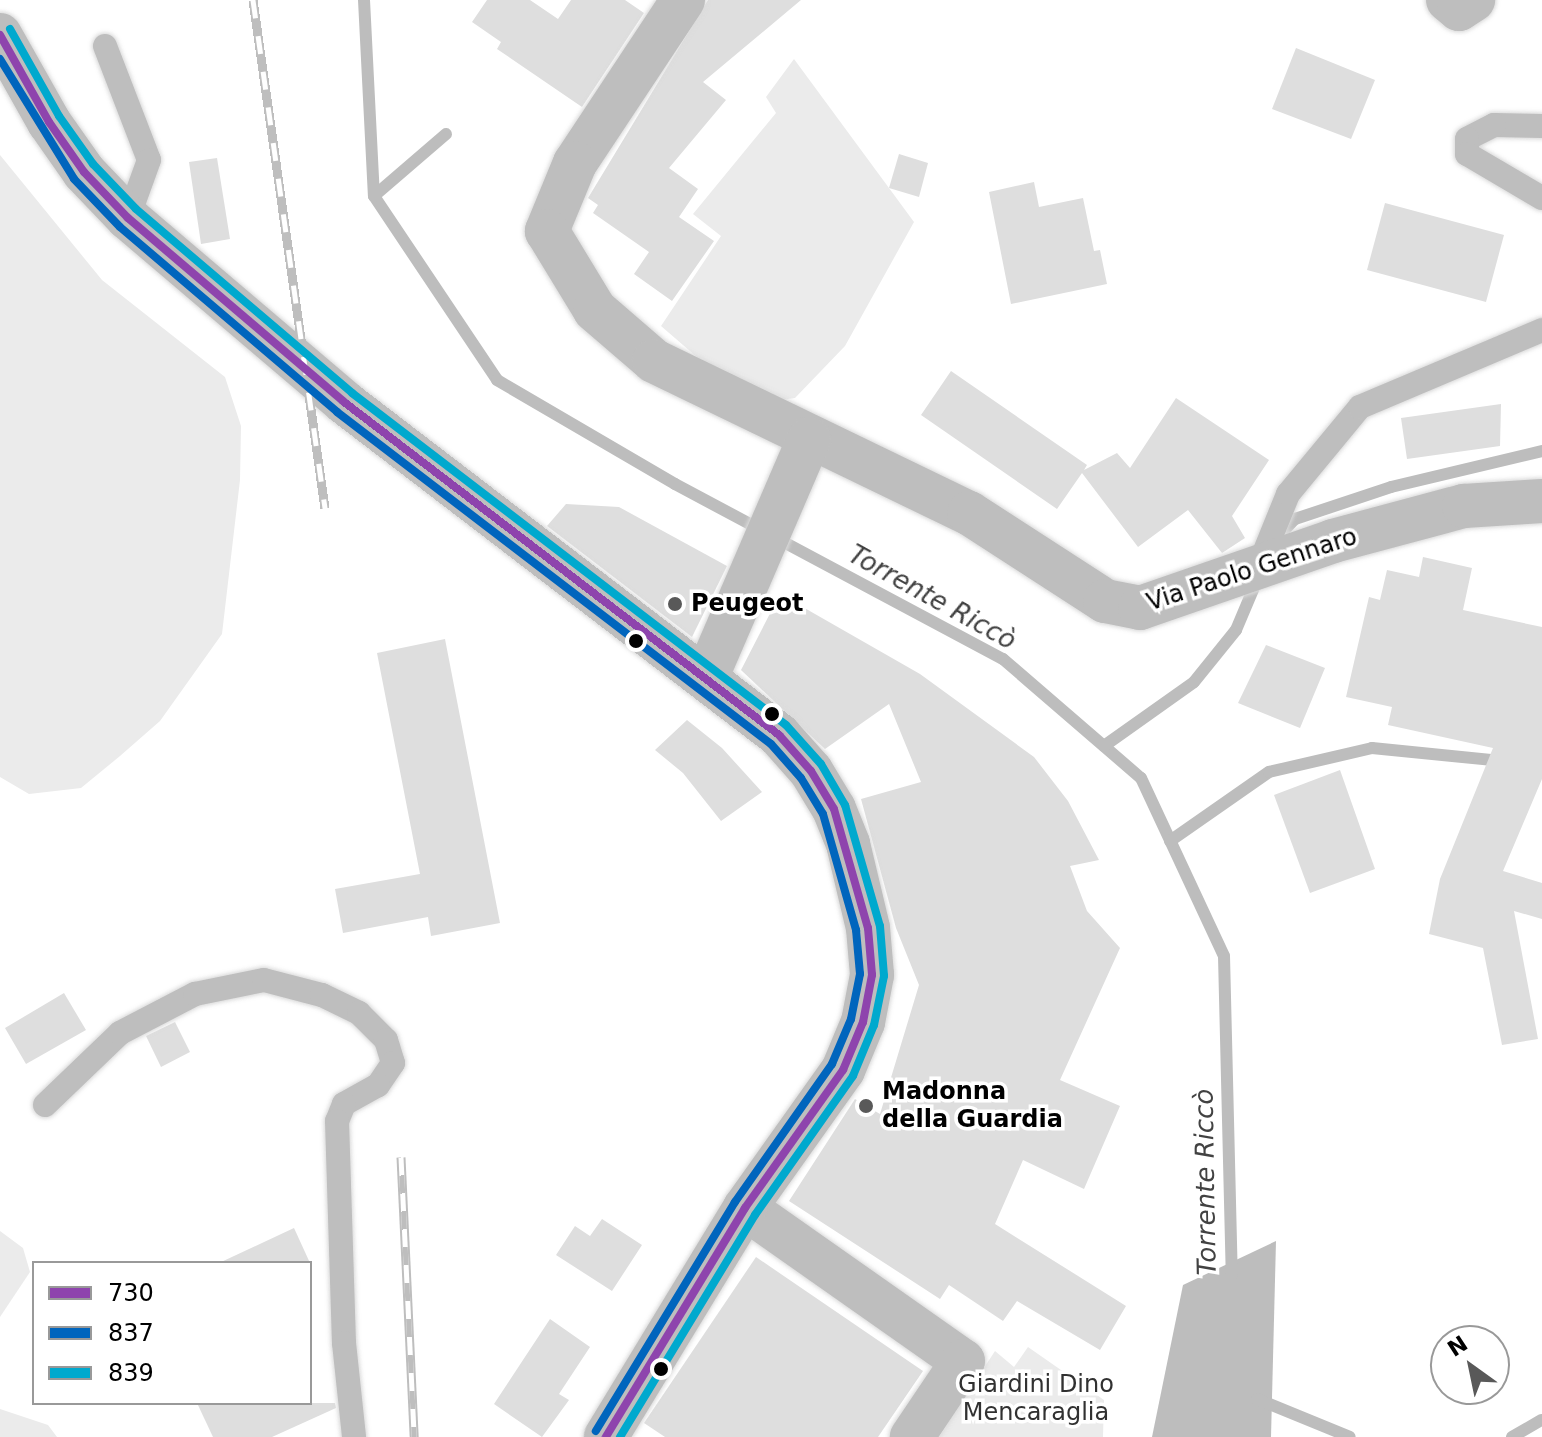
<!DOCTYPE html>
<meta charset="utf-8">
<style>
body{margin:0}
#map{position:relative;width:1542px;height:1437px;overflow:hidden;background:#fff;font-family:"DejaVu Sans",sans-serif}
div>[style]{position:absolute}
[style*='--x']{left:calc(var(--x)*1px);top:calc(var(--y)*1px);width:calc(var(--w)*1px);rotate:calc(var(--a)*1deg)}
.green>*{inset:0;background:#ebebeb}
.water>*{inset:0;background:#bdbdbd}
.stream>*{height:12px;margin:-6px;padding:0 6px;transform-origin:6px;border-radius:6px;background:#bdbdbd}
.building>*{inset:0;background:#dedede}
.roads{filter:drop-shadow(0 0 2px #dbdbdb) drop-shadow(0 0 2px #dbdbdb)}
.service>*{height:24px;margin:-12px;padding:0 12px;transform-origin:12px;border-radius:12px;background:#bebebe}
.minor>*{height:44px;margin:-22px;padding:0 22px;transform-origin:22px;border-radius:22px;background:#bebebe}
.primary>*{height:44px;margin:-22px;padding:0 22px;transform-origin:22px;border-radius:22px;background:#bebebe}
.rail>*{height:9px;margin-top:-4.5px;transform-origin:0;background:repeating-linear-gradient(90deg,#fff 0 18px,#bebebe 0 36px);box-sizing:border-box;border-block:2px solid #bebebe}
.bus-1>*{height:8px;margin:-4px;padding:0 4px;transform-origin:4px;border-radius:4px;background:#8e44ad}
.bus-2>*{height:8px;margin:-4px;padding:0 4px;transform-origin:4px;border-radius:4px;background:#0065bd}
.bus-3>*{height:8px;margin:-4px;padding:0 4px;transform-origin:4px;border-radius:4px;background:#00a9ce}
.dots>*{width:22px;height:22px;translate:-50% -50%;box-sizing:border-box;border:4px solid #fff;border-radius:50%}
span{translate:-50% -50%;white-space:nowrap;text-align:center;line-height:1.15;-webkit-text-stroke:7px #fff;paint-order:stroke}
.street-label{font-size:24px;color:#000}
.poi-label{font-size:24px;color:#000;font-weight:700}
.left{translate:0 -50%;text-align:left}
.park-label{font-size:24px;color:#313131}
.water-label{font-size:26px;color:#424242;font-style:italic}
.legend{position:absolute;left:32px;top:1261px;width:280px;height:144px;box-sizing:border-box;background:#fff;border:2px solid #999;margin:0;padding:10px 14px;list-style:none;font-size:24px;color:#000}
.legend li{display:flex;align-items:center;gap:16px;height:40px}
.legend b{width:40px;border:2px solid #999}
.north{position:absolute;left:1430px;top:1325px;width:80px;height:80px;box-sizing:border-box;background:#fff;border:2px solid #999;border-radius:50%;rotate:327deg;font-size:22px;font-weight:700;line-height:32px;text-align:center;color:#000}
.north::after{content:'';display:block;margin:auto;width:28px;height:36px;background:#595959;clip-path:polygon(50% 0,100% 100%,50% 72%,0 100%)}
</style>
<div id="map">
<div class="green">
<div style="clip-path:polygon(794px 59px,914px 222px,845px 346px,795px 398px,767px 402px,705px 364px,661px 326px,721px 236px,693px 214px,776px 113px,766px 97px)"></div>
<div style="clip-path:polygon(0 155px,102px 280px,225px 377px,241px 426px,240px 480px,222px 634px,160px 721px,120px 756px,81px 788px,29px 794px,0 777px)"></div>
<div style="clip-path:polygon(0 1231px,23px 1248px,30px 1272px,0 1317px)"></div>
<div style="clip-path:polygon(1028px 1347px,1104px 1400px,1103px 1437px,939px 1437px,995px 1351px,1014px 1367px)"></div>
<div style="clip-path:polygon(0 1409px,48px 1425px,57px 1437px,0 1437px)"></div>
</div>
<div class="water">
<div style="clip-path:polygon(1276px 1241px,1271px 1437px,1152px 1437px,1183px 1285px)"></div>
</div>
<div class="stream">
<div style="--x:364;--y:0;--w:196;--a:87.1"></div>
<div style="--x:374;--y:196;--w:221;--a:56.2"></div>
<div style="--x:497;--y:380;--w:206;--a:30.3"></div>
<div style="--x:675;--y:484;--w:372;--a:28.1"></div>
<div style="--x:1003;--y:659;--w:182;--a:40.8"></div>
<div style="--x:1141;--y:778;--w:196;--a:65"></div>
<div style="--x:1224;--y:956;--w:319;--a:88.6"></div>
<div style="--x:374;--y:196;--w:95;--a:-40.7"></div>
<div style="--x:1278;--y:537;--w:25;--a:-47"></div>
<div style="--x:1295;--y:519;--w:101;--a:-18.4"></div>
<div style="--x:1391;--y:487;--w:155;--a:-13.4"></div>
<div style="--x:1104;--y:746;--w:110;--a:-35.4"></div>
<div style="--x:1194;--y:682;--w:67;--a:-51.1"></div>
<div style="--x:1236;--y:630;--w:56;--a:-67.1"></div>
<div style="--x:1170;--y:841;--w:121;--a:-34.9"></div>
<div style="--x:1269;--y:772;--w:106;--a:-13.1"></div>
<div style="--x:1372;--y:748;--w:132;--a:5.7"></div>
<div style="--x:1257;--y:1399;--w:100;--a:22.2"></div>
<div style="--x:1512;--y:1437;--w:34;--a:-30"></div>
</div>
<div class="building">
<div style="clip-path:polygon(487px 0,530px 0,558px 19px,571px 0,625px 0,644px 13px,582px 107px,497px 49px,501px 42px,472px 22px)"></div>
<div style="clip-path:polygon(708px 0,801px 0,703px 82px,726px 100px,669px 168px,698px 189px,679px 217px,714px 241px,672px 301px,634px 274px,649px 252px,593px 213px,598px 205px,588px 198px)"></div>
<div style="clip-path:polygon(1296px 48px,1375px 80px,1351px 139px,1272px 109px)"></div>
<div style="clip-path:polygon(899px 154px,928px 163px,919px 197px,889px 188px)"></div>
<div style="clip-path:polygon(217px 158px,230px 239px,201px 244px,189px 162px)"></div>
<div style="clip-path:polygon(1034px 182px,1039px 207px,1083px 198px,1094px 251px,1100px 250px,1107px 284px,1011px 304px,989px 192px)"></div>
<div style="clip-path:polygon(1385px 203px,1504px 235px,1486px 302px,1367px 270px)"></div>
<div style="clip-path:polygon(951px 371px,1087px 465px,1084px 470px,1117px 453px,1130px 468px,1176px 398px,1269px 460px,1232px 516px,1245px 538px,1222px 553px,1188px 510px,1138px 547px,1082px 473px,1057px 509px,921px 415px)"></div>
<div style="clip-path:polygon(1501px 404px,1500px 446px,1407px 459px,1401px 418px)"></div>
<div style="clip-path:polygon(566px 504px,619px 507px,727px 566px,692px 637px,547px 526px)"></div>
<div style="clip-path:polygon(1423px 557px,1472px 568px,1463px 610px,1542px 627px,1542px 779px,1503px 871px,1542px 883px,1542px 919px,1514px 911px,1538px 1039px,1502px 1045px,1483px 948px,1429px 934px,1440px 879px,1493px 748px,1388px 725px,1392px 707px,1346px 697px,1369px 597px,1380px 600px,1387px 570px,1419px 577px)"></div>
<div style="clip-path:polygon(780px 594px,920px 674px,1034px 757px,1068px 801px,1099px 860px,1070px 866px,1087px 911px,1120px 948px,1060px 1080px,1120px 1106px,1084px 1189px,1023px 1160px,995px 1224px,1126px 1306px,1100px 1350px,1017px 1301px,1003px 1321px,949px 1285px,940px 1299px,789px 1201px,855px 1099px,880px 1114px,919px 985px,896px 928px,861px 799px,921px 782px,889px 704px,825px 749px,741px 670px)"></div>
<div style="clip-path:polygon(445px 639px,500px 923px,431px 936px,428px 917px,343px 933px,335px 889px,420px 874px,377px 653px)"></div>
<div style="clip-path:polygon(1266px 645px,1325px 668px,1300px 728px,1238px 703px)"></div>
<div style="clip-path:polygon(687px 720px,722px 748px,762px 792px,721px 821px,683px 773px,655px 750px)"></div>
<div style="clip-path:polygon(1340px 770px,1375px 869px,1310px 893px,1274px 795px)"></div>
<div style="clip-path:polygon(64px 993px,86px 1030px,26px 1064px,5px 1028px)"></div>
<div style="clip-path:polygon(175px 1022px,190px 1052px,161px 1067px,146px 1036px)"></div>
<div style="clip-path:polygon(602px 1219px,642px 1245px,612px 1291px,556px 1255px,575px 1226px,590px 1236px)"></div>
<div style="clip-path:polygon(294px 1228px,310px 1263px,219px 1263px)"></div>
<div style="clip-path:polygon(756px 1257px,923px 1371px,878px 1437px,665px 1437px,644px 1423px)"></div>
<div style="clip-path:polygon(550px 1319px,590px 1347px,559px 1394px,569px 1400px,542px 1437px,494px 1404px)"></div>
<div style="clip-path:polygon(197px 1403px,335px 1403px,336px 1408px,272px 1437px,213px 1437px)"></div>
</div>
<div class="roads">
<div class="service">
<div style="--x:105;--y:46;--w:122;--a:68.9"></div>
<div style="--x:149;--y:160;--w:62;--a:109.9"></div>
<div style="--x:1542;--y:126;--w:48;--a:-178.8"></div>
<div style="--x:1494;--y:125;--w:30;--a:153"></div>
<div style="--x:1467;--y:139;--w:15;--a:90"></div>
<div style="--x:1467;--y:154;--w:87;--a:30.4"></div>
<div style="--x:1258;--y:568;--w:80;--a:-67.9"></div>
<div style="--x:1288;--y:494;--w:113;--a:-50.4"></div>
<div style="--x:1360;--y:407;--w:198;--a:-22.9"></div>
<div style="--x:45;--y:1105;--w:104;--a:-43.8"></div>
<div style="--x:120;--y:1033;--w:85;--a:-27.5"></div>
<div style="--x:195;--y:994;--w:70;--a:-11.5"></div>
<div style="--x:264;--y:980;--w:60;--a:14.5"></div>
<div style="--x:322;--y:995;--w:41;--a:25.9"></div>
<div style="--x:359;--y:1013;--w:38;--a:45"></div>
<div style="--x:386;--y:1040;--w:24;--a:73"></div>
<div style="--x:393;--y:1063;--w:27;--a:124"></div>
<div style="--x:378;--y:1085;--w:39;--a:151"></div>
<div style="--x:344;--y:1104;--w:18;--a:112"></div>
<div style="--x:337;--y:1121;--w:222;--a:88.2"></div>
<div style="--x:344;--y:1343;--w:95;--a:83.9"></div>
</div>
<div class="minor">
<div style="--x:683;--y:0;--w:196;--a:123.5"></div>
<div style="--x:575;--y:163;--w:74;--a:112.4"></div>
<div style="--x:547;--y:231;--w:92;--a:58.7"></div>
<div style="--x:595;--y:310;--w:78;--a:40.8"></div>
<div style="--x:654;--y:361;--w:350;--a:25.8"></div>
<div style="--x:969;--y:513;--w:162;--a:32.9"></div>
<div style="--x:1105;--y:601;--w:36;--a:11"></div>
<div style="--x:1140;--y:608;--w:204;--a:-19.1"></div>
<div style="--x:1333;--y:541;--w:136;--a:-15"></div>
<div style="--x:1464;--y:506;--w:78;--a:-3.7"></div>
<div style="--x:1448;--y:0;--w:14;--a:39"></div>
<div style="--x:1459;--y:9;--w:17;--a:-33"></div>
<div style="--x:707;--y:676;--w:258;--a:-66.7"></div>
<div style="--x:745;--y:1208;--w:266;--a:35.1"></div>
<div style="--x:963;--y:1361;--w:92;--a:123.9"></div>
</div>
<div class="primary">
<div style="--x:0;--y:35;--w:100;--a:60.6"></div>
<div style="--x:49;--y:122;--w:61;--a:55"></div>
<div style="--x:84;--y:172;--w:64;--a:46.3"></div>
<div style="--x:128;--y:218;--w:284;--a:40.4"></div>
<div style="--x:344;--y:402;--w:548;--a:37.43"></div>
<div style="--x:779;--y:735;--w:48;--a:48.4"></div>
<div style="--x:811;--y:771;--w:44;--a:58.8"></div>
<div style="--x:834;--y:809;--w:38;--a:68"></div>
<div style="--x:848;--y:844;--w:86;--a:76.6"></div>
<div style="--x:868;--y:928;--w:47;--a:85.1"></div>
<div style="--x:872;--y:975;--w:48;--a:100.8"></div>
<div style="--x:863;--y:1022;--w:52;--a:112.6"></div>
<div style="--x:843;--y:1070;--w:169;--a:125.4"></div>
<div style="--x:745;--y:1208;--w:268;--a:121.3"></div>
</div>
</div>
<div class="rail">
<div style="--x:253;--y:0;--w:513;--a:81.93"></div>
<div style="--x:401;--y:1157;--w:280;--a:87.3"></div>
</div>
<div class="bus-1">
<div style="--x:0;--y:35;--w:100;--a:60.6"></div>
<div style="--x:49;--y:122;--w:61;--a:55"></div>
<div style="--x:84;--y:172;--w:64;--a:46.3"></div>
<div style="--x:128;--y:218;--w:284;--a:40.4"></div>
<div style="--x:344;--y:402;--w:548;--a:37.43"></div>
<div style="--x:779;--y:735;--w:48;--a:48.4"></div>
<div style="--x:811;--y:771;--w:44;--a:58.8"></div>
<div style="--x:834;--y:809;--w:124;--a:74.1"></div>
<div style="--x:868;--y:928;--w:47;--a:85.1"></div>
<div style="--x:872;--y:975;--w:48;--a:100.8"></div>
<div style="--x:863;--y:1022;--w:52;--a:112.6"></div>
<div style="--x:843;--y:1070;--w:169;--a:125.4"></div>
<div style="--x:745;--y:1208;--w:268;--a:121.3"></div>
</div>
<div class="bus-2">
<div style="--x:0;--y:59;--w:141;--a:58.3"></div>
<div style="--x:74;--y:179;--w:66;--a:46.2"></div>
<div style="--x:120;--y:227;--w:285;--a:40.4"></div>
<div style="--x:337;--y:412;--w:546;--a:37.42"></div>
<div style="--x:771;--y:744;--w:45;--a:48.6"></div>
<div style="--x:801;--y:778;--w:42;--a:58.6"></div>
<div style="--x:823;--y:814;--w:121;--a:74.1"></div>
<div style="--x:856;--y:930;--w:44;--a:84.8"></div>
<div style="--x:860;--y:974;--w:46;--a:101.3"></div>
<div style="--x:851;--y:1019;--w:49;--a:112.9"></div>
<div style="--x:832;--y:1064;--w:169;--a:125.1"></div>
<div style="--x:735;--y:1202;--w:268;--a:121.3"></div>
</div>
<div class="bus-3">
<div style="--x:10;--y:29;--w:100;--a:60.6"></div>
<div style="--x:59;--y:116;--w:59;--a:54.7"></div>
<div style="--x:93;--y:164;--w:62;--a:46.3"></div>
<div style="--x:136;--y:209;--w:284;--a:40.4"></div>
<div style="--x:352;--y:393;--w:546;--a:37.42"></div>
<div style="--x:786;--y:725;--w:52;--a:48.1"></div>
<div style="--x:821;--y:764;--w:48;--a:59.7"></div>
<div style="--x:845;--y:805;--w:126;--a:73.9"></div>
<div style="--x:880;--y:926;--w:50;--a:85.4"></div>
<div style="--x:884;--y:976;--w:50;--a:101.5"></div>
<div style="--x:874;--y:1025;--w:55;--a:112.4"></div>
<div style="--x:853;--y:1076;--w:170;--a:125.2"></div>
<div style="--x:755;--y:1215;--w:260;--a:121.3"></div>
</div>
<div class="dots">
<div style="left:675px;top:604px;background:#595959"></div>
<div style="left:636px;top:641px;background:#000"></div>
<div style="left:772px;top:714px;background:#000"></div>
<div style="left:866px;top:1106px;background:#595959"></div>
<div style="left:661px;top:1369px;background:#000"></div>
</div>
<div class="street-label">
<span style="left:1252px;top:570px;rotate:-18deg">Via Paolo Gennaro</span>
</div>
<div class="poi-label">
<span class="left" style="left:691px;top:604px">Peugeot</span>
<span class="left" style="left:882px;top:1106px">Madonna<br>della Guardia</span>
</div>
<div class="park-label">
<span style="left:1036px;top:1399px">Giardini Dino<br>Mencaraglia</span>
</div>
<div class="water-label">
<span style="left:932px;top:598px;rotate:29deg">Torrente Riccò</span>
<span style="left:1206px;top:1182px;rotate:-91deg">Torrente Riccò</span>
</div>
<ul class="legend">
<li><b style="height:10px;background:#8e44ad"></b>730</li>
<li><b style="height:10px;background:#0065bd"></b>837</li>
<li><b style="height:10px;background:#00a9ce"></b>839</li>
</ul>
<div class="north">N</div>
</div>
